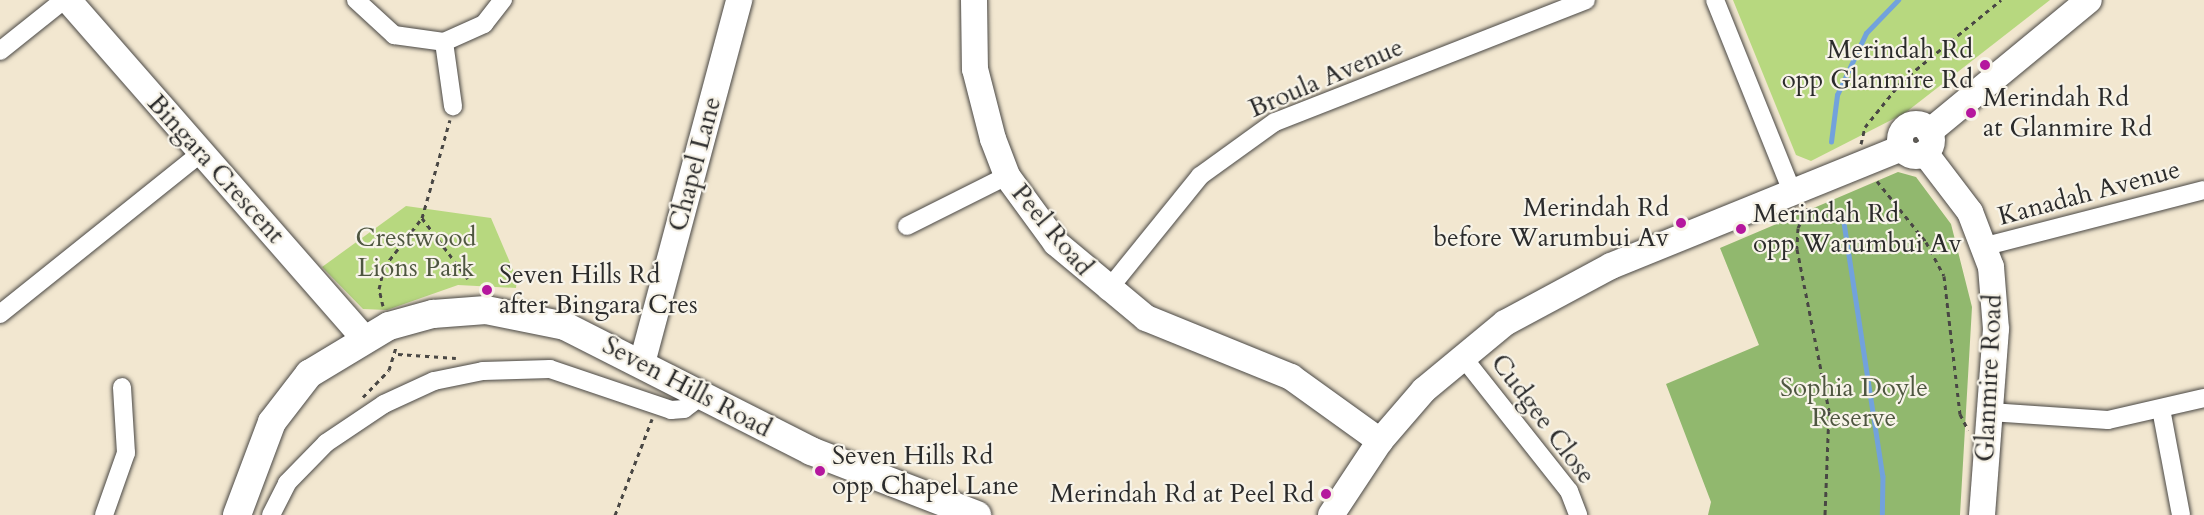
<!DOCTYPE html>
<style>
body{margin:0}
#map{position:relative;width:2204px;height:515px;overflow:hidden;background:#f2e7d0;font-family:Cardo,serif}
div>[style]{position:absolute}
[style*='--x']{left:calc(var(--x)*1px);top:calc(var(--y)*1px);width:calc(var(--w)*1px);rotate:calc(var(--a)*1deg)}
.green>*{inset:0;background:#b7d87f}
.forest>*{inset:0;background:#91b86e}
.stream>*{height:4.5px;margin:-2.25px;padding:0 2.25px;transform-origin:2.25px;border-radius:2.25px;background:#72a2dc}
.path>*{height:3px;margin-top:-1.5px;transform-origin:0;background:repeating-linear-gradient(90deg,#494744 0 4.5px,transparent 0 9px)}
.roads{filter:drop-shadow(0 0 2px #494744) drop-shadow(0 0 2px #494744)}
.street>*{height:18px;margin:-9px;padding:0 9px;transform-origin:9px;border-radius:9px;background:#fff}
.secondary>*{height:26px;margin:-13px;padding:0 13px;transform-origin:13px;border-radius:13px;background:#fff}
.secondary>.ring{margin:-13px;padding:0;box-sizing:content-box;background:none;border:26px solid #fff;border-radius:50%}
.primary>*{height:28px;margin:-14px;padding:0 14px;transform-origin:14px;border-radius:14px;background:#fff}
.dots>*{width:16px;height:16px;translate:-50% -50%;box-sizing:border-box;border:3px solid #f7f3e8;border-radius:50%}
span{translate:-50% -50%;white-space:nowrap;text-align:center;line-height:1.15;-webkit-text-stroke:4.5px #f7f3e8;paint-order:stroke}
.poi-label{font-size:26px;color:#2b2b2b}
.right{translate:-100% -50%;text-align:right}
.left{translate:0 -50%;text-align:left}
.street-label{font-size:26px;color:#2b2b2b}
.park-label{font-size:26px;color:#4e5640}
</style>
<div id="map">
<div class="green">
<div style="clip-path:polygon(1733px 0,2050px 0,1905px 113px,1811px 161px,1796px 155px)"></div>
<div style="clip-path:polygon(406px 206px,491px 218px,517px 279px,516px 288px,458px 285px,387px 310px,363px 309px,322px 267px)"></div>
</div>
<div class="forest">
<div style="clip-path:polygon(1898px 172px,1916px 177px,1951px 224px,1972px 307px,1960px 515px,1708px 515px,1711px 502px,1666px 384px,1759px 345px,1720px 248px)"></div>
</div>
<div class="stream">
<div style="--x:1831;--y:142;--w:47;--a:-82.7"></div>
<div style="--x:1837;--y:95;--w:68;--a:-64.9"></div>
<div style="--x:1866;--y:33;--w:46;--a:-45.9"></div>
<div style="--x:1843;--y:216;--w:263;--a:81.3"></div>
<div style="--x:1883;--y:476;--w:39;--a:91"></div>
</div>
<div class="path">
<div style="--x:1861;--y:144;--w:17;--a:-77"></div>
<div style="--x:1865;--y:127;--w:59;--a:-51.2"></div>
<div style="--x:1902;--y:81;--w:128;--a:-39.3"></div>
<div style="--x:1877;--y:181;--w:78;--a:51.2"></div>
<div style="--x:1926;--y:242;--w:38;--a:62"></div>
<div style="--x:1944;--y:276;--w:139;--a:83.4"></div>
<div style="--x:1960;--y:414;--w:18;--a:63"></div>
<div style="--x:1808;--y:208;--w:22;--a:117"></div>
<div style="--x:1798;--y:228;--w:21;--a:93"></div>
<div style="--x:1797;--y:249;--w:165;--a:78.8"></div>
<div style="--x:1829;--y:411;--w:104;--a:92.2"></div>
<div style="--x:422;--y:218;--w:76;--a:53"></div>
<div style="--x:383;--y:306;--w:17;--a:-103"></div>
<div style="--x:379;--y:289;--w:23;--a:-77"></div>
<div style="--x:384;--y:267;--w:62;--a:-52.2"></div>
<div style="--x:422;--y:218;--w:102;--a:-74.1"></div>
<div style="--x:398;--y:354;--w:58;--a:3.9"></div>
<div style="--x:363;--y:397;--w:37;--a:-46"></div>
<div style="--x:389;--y:370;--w:24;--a:-73"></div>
<div style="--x:615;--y:515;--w:103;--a:-68.9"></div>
</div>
<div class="roads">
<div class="street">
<div style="--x:356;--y:0;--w:52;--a:42.6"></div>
<div style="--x:394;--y:35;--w:50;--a:8"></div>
<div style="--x:444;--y:42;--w:44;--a:-24.2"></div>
<div style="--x:484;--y:24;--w:31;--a:-52"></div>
<div style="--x:1715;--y:0;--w:207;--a:68.1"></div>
<div style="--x:444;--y:42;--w:65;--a:82"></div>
<div style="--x:0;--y:51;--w:82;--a:-38.6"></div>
<div style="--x:907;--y:226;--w:112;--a:-26.6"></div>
<div style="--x:1986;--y:246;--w:225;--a:-14.4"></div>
<div style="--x:1107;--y:291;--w:148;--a:-51"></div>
<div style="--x:1200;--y:176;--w:92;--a:-35.8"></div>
<div style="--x:1275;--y:122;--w:334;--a:-21.4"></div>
<div style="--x:0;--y:314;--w:258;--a:-38.7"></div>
<div style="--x:1462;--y:356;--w:172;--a:51.6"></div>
<div style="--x:1569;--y:491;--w:26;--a:69"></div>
<div style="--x:2161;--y:409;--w:108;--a:79.3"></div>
<div style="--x:1990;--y:412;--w:118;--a:3.9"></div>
<div style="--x:2108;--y:420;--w:98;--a:-12.9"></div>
<div style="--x:104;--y:515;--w:66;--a:-70.5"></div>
<div style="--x:126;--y:453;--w:66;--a:-93.5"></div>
<div style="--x:271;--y:515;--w:36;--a:-63"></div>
<div style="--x:287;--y:483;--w:56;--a:-45.7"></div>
<div style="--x:326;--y:443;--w:70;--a:-33.9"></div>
<div style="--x:384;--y:404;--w:55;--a:-24.7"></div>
<div style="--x:434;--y:381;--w:50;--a:-11.5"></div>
<div style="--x:483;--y:371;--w:67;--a:-1.7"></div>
<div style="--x:550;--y:369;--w:128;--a:18.7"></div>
<div style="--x:671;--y:410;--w:13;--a:-4"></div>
<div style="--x:684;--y:409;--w:21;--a:-37"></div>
</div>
<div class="secondary">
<div style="--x:68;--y:0;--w:448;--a:48.8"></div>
<div style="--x:974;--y:0;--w:69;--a:89.2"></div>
<div style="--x:975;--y:69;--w:72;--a:75.6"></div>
<div style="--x:993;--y:139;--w:40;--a:69"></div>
<div style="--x:1007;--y:176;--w:83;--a:53.8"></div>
<div style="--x:1056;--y:243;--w:117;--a:39.8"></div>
<div style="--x:1146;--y:318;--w:157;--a:22.1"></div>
<div style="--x:1291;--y:377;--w:110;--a:35.7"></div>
<div class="ring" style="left:1900px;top:124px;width:6px;height:6px"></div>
<div style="--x:1929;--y:132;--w:207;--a:-39.5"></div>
<div style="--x:1925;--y:153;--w:74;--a:52.7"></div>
<div style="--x:1970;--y:212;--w:59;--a:69.1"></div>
<div style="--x:1991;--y:267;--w:62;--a:85.4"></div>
<div style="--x:1996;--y:329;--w:187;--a:94.3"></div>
<div style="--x:642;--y:363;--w:376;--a:-75"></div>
<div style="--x:1331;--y:515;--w:89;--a:-56.5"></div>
<div style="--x:1380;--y:441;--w:67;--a:-49.2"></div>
<div style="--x:1424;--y:390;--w:105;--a:-39.6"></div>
<div style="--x:1505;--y:323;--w:120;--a:-28.3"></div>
<div style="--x:1611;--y:266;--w:313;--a:-22.1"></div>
</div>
<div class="primary">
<div style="--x:237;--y:515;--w:99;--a:-69.4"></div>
<div style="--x:272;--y:422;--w:61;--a:-52.4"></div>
<div style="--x:309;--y:374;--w:93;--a:-31"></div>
<div style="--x:389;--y:326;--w:46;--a:-15.3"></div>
<div style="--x:433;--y:314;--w:53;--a:-4.3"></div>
<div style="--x:486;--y:310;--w:81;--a:11.4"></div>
<div style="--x:565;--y:326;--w:276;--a:26.9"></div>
<div style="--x:811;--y:451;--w:178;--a:21.1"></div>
</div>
</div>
<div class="dots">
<div style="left:1985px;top:65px;background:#b5179e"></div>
<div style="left:1971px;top:113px;background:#b5179e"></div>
<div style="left:1681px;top:223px;background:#b5179e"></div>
<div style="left:1741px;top:229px;background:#b5179e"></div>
<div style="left:487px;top:290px;background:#b5179e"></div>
<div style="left:820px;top:471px;background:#b5179e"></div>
<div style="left:1326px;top:494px;background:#b5179e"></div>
</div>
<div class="poi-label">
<span class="right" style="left:1973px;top:65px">Merindah Rd<br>opp Glanmire Rd</span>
<span class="left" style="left:1983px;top:113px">Merindah Rd<br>at Glanmire Rd</span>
<span class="right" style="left:1669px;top:223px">Merindah Rd<br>before Warumbui Av</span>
<span class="left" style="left:1753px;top:229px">Merindah Rd<br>opp Warumbui Av</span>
<span class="left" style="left:499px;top:290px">Seven Hills Rd<br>after Bingara Cres</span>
<span class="left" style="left:832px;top:471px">Seven Hills Rd<br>opp Chapel Lane</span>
<span class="right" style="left:1314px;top:494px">Merindah Rd at Peel Rd</span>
</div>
<div class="street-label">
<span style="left:1326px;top:78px;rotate:-23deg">Broula Avenue</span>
<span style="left:695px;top:164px;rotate:-75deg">Chapel Lane</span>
<span style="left:216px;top:169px;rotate:48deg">Bingara Crescent</span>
<span style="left:2089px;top:193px;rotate:-15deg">Kanadah Avenue</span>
<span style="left:1052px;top:230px;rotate:50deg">Peel Road</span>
<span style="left:1989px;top:378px;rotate:-87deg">Glanmire Road</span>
<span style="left:687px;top:387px;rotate:28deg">Seven Hills Road</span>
<span style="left:1543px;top:419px;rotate:53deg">Cudgee Close</span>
</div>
<div class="park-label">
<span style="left:416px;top:253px">Crestwood<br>Lions Park</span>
<span style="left:1854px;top:403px">Sophia Doyle<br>Reserve</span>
</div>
</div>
